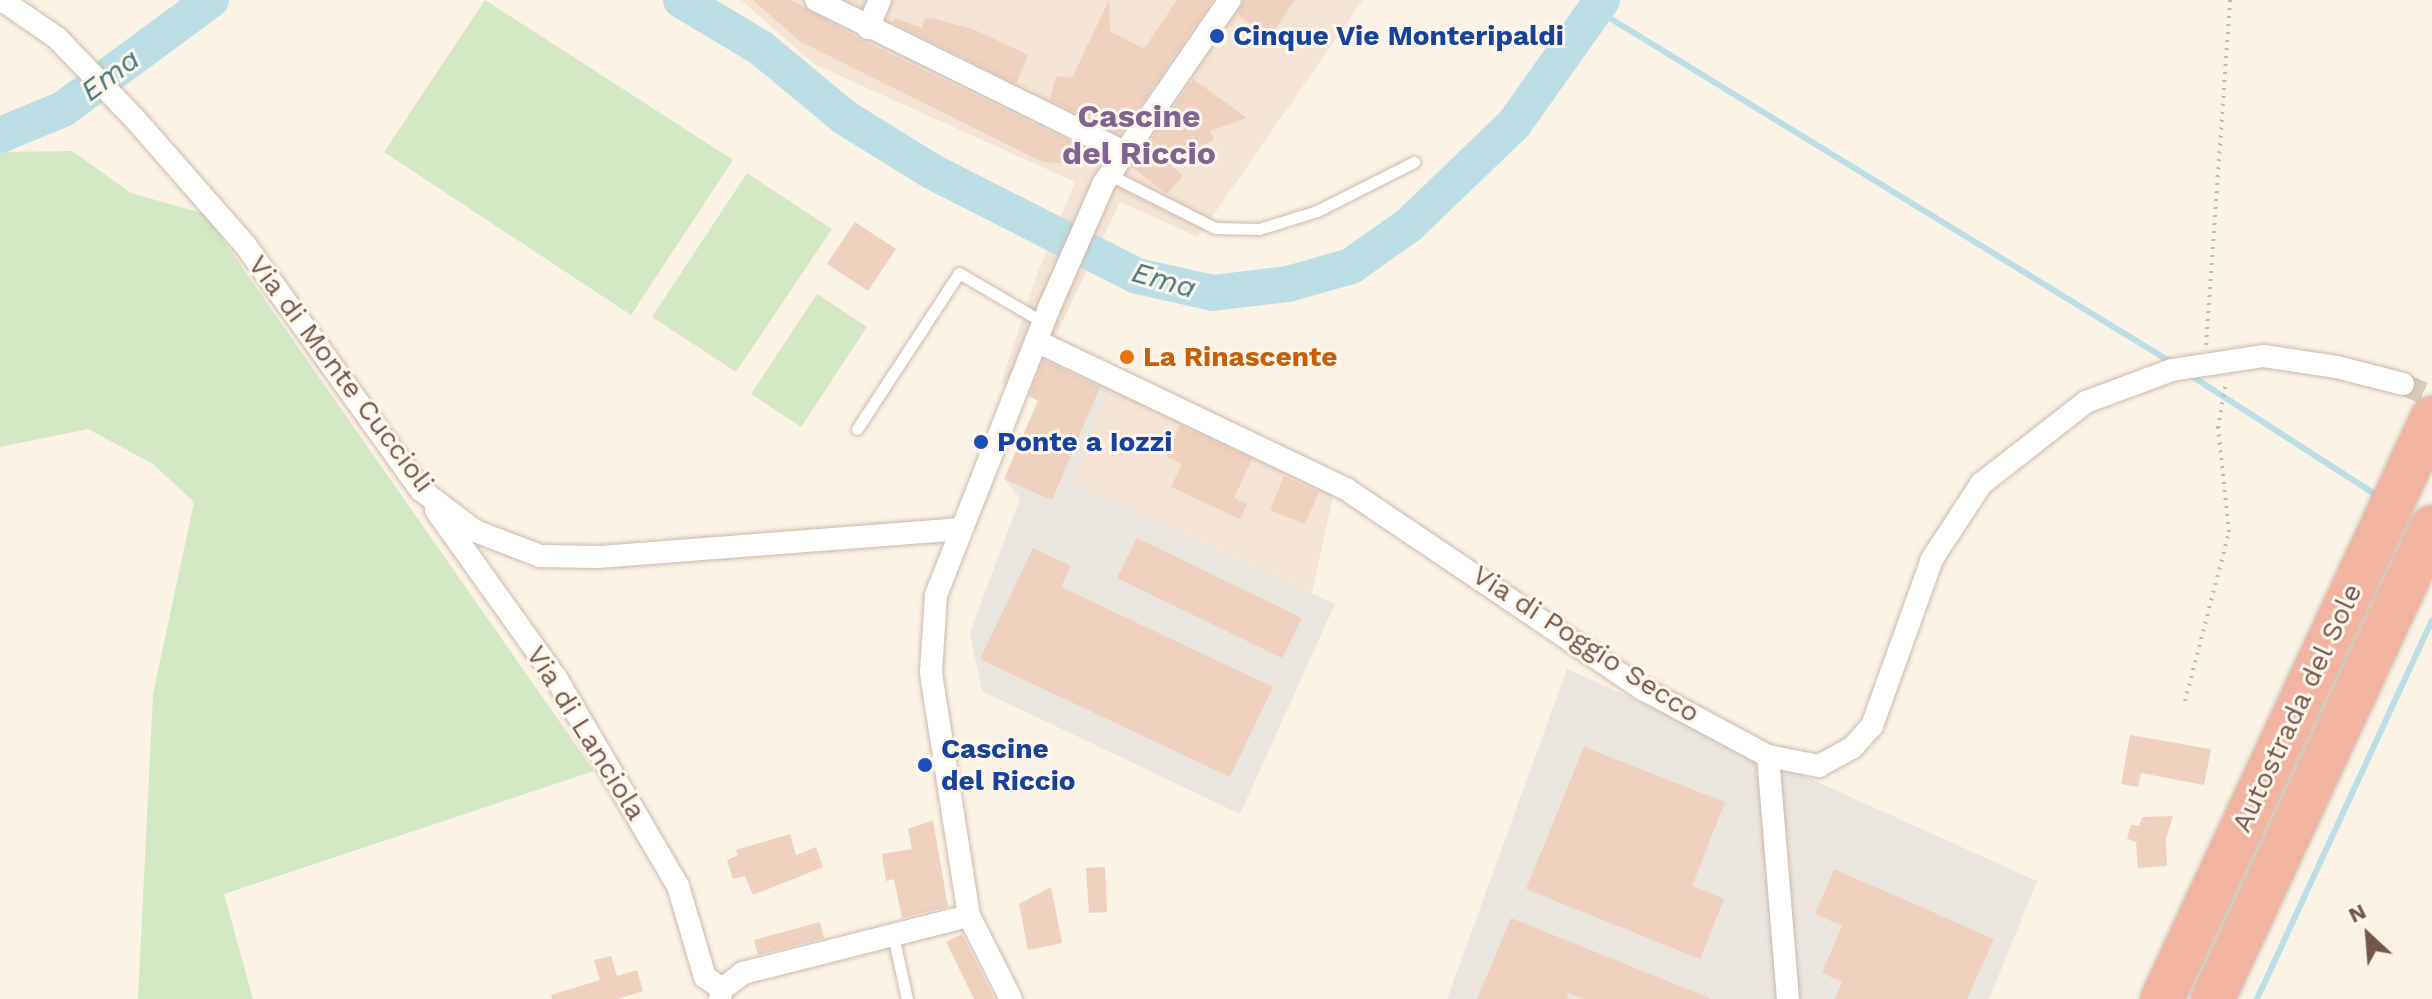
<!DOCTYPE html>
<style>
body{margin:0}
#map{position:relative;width:2432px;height:999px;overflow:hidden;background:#fbf2e6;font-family:"Work Sans",sans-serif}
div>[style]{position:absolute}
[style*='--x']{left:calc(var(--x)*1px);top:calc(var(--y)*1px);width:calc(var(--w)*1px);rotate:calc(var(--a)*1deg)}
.residential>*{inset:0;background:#f3e4d5}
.industrial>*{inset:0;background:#ebe5e0}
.green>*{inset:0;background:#d4e8c5}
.stream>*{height:6px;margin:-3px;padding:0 3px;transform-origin:3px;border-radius:3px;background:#bbdfe4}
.river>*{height:36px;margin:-18px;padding:0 18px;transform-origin:18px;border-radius:18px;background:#bbdfe4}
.building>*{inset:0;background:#efd1bf}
.minor-tunnel>*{height:22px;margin-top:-11px;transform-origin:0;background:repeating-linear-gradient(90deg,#d9ccc0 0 22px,transparent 0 33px)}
.path>*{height:4px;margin-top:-2px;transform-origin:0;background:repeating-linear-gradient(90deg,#d4b4a2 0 2px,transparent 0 8px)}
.roads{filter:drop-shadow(0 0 2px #ccbaad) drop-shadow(0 0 2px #ccbaad)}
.service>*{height:11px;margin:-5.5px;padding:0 5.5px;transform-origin:5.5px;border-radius:5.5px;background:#fff}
.minor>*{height:22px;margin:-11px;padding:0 11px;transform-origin:11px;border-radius:11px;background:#fff}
.motorway>*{height:42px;margin:-21px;padding:0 21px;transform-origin:21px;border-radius:21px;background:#f2b3a0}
.dots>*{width:22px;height:22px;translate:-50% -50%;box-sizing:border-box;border:4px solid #fef6ec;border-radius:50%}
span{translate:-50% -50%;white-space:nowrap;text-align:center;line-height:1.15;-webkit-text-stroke:6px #fef6ec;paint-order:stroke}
.transit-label{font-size:28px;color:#164399;font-weight:700}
.left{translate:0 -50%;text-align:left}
.food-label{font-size:28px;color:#c56008;font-weight:700}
.street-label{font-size:28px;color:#73594c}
.water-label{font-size:30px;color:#43777f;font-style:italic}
.quarter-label{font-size:32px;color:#7f648f;font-weight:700}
.north{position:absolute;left:2328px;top:895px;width:80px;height:80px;-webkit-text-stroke:6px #fef6ec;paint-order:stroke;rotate:334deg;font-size:22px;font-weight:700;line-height:32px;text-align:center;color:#73594c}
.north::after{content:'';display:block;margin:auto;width:28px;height:36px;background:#73594c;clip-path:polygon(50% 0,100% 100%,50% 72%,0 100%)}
</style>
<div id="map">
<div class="residential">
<div style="clip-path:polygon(741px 0,1363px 0,1198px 237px,1120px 202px,1055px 337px,1338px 473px,1312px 593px,1072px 482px,1110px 388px,1076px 374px,1060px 411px,1001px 383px,1038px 272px,1075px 182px,814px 64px)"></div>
</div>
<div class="industrial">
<div style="clip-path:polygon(1076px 374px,1111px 389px,1072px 482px,1335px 604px,1240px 814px,982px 691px,970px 633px,1020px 498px,1004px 479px,1038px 401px,1060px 410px)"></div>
<div style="clip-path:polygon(1567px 669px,2037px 881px,1989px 999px,1447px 999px)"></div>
</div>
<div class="green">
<div style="clip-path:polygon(485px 0,733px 160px,631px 315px,384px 152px)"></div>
<div style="clip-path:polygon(72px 151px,131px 193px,205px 214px,594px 771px,224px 894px,253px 999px,138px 999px,153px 694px,194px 502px,153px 464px,88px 429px,0 447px,0 152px)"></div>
<div style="clip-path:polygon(747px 173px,832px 229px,736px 372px,652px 317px)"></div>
<div style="clip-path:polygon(817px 294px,867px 327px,801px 427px,751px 394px)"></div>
</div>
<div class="stream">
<div style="--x:1595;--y:9;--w:679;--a:31.51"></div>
<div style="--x:2190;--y:375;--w:225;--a:32.8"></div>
<div style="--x:2257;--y:999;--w:417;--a:-65.2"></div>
</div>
<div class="river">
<div style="--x:681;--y:0;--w:93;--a:31"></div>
<div style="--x:761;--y:48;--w:108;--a:39.7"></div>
<div style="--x:844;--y:117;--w:102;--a:31.8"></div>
<div style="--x:931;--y:171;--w:231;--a:27"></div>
<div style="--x:1137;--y:276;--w:78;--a:12.6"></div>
<div style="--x:1213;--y:293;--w:76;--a:-6.8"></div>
<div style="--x:1288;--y:284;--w:66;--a:-15.9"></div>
<div style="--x:1351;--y:266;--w:71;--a:-35.3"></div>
<div style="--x:1409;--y:225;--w:146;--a:-43.9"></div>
<div style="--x:1514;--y:124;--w:152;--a:-54.6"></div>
<div style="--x:0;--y:135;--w:68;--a:-22.4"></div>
<div style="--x:63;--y:109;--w:184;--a:-36.4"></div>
</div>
<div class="building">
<div style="clip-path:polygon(753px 0,791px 0,862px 40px,1082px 147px,1076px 164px,1042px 162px,801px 42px)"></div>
<div style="clip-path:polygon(1109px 0,1110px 31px,1144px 49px,1177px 0,1213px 0,1122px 132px,1116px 133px,1050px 100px,1056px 76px,1072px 78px)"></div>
<div style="clip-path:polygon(1244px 0,1295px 0,1270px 37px,1237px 15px)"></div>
<div style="clip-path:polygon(895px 18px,922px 28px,925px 19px,931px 18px,973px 29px,1028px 55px,1016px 84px,894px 23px)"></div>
<div style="clip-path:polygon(1193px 79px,1247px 118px,1210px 131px,1214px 140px,1168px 163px,1183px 176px,1167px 194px,1132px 167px)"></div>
<div style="clip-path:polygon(855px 222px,896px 249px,868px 291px,827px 264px)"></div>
<div style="clip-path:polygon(1044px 360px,1100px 387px,1052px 500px,1004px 479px,1038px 401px,1029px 396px)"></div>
<div style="clip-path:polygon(1180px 425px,1252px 459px,1234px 498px,1247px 504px,1240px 519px,1171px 487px,1182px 464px,1167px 457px)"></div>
<div style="clip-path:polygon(1284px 476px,1319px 492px,1305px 524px,1270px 510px)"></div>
<div style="clip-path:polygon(1137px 538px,1302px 618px,1282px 658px,1117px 578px)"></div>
<div style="clip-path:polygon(1033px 548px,1071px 566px,1061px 587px,1273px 687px,1230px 777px,980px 659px)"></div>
<div style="clip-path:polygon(2130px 735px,2211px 749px,2204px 785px,2141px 773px,2138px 787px,2121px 784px)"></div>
<div style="clip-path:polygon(1584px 747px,1725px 802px,1692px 886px,1724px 899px,1700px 959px,1526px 889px)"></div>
<div style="clip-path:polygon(2173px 816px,2166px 839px,2167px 866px,2138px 868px,2136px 842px,2127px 839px,2131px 825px,2139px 826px,2142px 817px)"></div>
<div style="clip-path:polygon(933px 820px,948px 907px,902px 918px,894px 879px,886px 881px,882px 854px,912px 849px,908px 829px)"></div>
<div style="clip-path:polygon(790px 834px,796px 855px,816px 847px,823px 867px,753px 895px,745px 876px,733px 879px,727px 860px,738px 855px,736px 850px)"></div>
<div style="clip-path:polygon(1105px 867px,1107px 912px,1089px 913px,1086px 868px)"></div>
<div style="clip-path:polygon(1834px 869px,1994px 939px,1967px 999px,1835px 999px,1842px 982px,1822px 973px,1842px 926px,1815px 914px)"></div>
<div style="clip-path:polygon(1051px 887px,1062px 943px,1028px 950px,1019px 904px)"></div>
<div style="clip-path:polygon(1511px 918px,1710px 998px,1710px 999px,1584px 999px,1568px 993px,1567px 999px,1477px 999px)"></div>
<div style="clip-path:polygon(820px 922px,824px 938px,758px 955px,754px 940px)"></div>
<div style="clip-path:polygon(962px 934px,995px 999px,974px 999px,946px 942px)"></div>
<div style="clip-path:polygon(611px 956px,617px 976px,637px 970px,643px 991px,617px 999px,552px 999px,551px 995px,600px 980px,594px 960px)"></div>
</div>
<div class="minor-tunnel">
<div style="--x:2403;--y:384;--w:32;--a:24"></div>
</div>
<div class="path">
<div style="--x:2206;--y:345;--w:346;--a:-86"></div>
<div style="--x:2185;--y:701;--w:175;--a:-75.4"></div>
<div style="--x:2229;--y:532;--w:105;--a:-96"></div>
<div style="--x:2218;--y:428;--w:48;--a:-80.3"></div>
</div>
<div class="roads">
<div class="service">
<div style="--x:1110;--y:175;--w:118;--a:26.8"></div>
<div style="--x:1215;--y:228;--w:44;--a:1.3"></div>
<div style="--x:1259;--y:229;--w:61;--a:-17.2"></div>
<div style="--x:1317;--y:211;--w:109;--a:-26.8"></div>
<div style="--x:857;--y:429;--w:186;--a:-56.8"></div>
<div style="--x:959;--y:273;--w:97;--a:30.3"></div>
<div style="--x:893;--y:935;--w:66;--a:77.7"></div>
</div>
<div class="minor">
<div style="--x:2;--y:0;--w:67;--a:34.6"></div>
<div style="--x:57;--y:38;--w:112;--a:46.1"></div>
<div style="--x:135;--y:119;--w:169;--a:48.8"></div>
<div style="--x:246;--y:246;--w:300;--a:54.4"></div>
<div style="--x:421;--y:490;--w:68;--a:37.2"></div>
<div style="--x:475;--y:531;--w:70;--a:21"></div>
<div style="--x:540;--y:556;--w:59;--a:1"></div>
<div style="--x:599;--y:557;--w:363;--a:-4.4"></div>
<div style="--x:816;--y:0;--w:343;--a:26.3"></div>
<div style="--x:868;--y:28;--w:30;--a:-67"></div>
<div style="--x:1036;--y:341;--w:344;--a:25.5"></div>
<div style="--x:1346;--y:489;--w:358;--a:34"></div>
<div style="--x:1643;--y:689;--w:142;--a:28.2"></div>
<div style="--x:1768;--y:756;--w:52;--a:11.1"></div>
<div style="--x:1819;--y:766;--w:38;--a:-29"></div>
<div style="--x:1852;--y:748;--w:30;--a:-48"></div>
<div style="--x:1872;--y:726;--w:177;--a:-70.2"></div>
<div style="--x:1932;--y:559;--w:90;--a:-56.8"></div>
<div style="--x:1981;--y:484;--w:133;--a:-38"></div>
<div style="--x:2086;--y:402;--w:92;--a:-20.4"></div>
<div style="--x:2172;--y:370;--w:93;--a:-8.7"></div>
<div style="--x:2264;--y:356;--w:74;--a:8.6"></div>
<div style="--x:2337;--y:367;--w:68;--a:14.4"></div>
<div style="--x:436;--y:510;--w:206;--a:54.5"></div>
<div style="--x:556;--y:678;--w:241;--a:59.6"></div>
<div style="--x:678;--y:886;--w:95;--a:73.5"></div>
<div style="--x:705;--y:977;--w:21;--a:35"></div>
<div style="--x:1768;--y:756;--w:244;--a:85.3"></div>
<div style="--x:720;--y:999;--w:10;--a:-79"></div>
<div style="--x:722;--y:989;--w:26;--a:-37"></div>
<div style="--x:743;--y:973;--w:233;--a:-14.2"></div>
<div style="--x:1011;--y:999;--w:93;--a:-116.8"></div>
<div style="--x:969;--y:916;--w:247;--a:-98.9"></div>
<div style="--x:931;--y:672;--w:77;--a:-86.3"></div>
<div style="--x:936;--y:595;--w:308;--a:-68.5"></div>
<div style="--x:1049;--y:308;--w:137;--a:-66.3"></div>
<div style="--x:1104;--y:183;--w:222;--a:-55.5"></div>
</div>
<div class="motorway">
<div style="--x:2162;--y:999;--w:641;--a:-65.07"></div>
<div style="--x:2213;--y:999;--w:520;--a:-65.11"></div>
</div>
</div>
<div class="dots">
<div style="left:1217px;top:36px;background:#1a4fb4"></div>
<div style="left:1127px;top:357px;background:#e8710a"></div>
<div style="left:981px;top:442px;background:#1a4fb4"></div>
<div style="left:925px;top:765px;background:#1a4fb4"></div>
</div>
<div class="transit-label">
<span class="left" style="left:1233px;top:36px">Cinque Vie Monteripaldi</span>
<span class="left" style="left:997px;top:442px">Ponte a Iozzi</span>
<span class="left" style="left:941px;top:765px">Cascine<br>del Riccio</span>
</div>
<div class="food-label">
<span class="left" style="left:1143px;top:357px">La Rinascente</span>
</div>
<div class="street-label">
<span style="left:341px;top:374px;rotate:53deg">Via di Monte Cuccioli</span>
<span style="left:1586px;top:644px;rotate:33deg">Via di Poggio Secco</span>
<span style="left:2297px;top:708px;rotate:-65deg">Autostrada del Sole</span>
<span style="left:586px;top:733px;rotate:58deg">Via di Lanciola</span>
</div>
<div class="water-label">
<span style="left:110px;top:75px;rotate:-37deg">Ema</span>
<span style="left:1164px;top:280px;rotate:16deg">Ema</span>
</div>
<div class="quarter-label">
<span style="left:1139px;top:135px">Cascine<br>del Riccio</span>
</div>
<div class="north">N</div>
</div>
